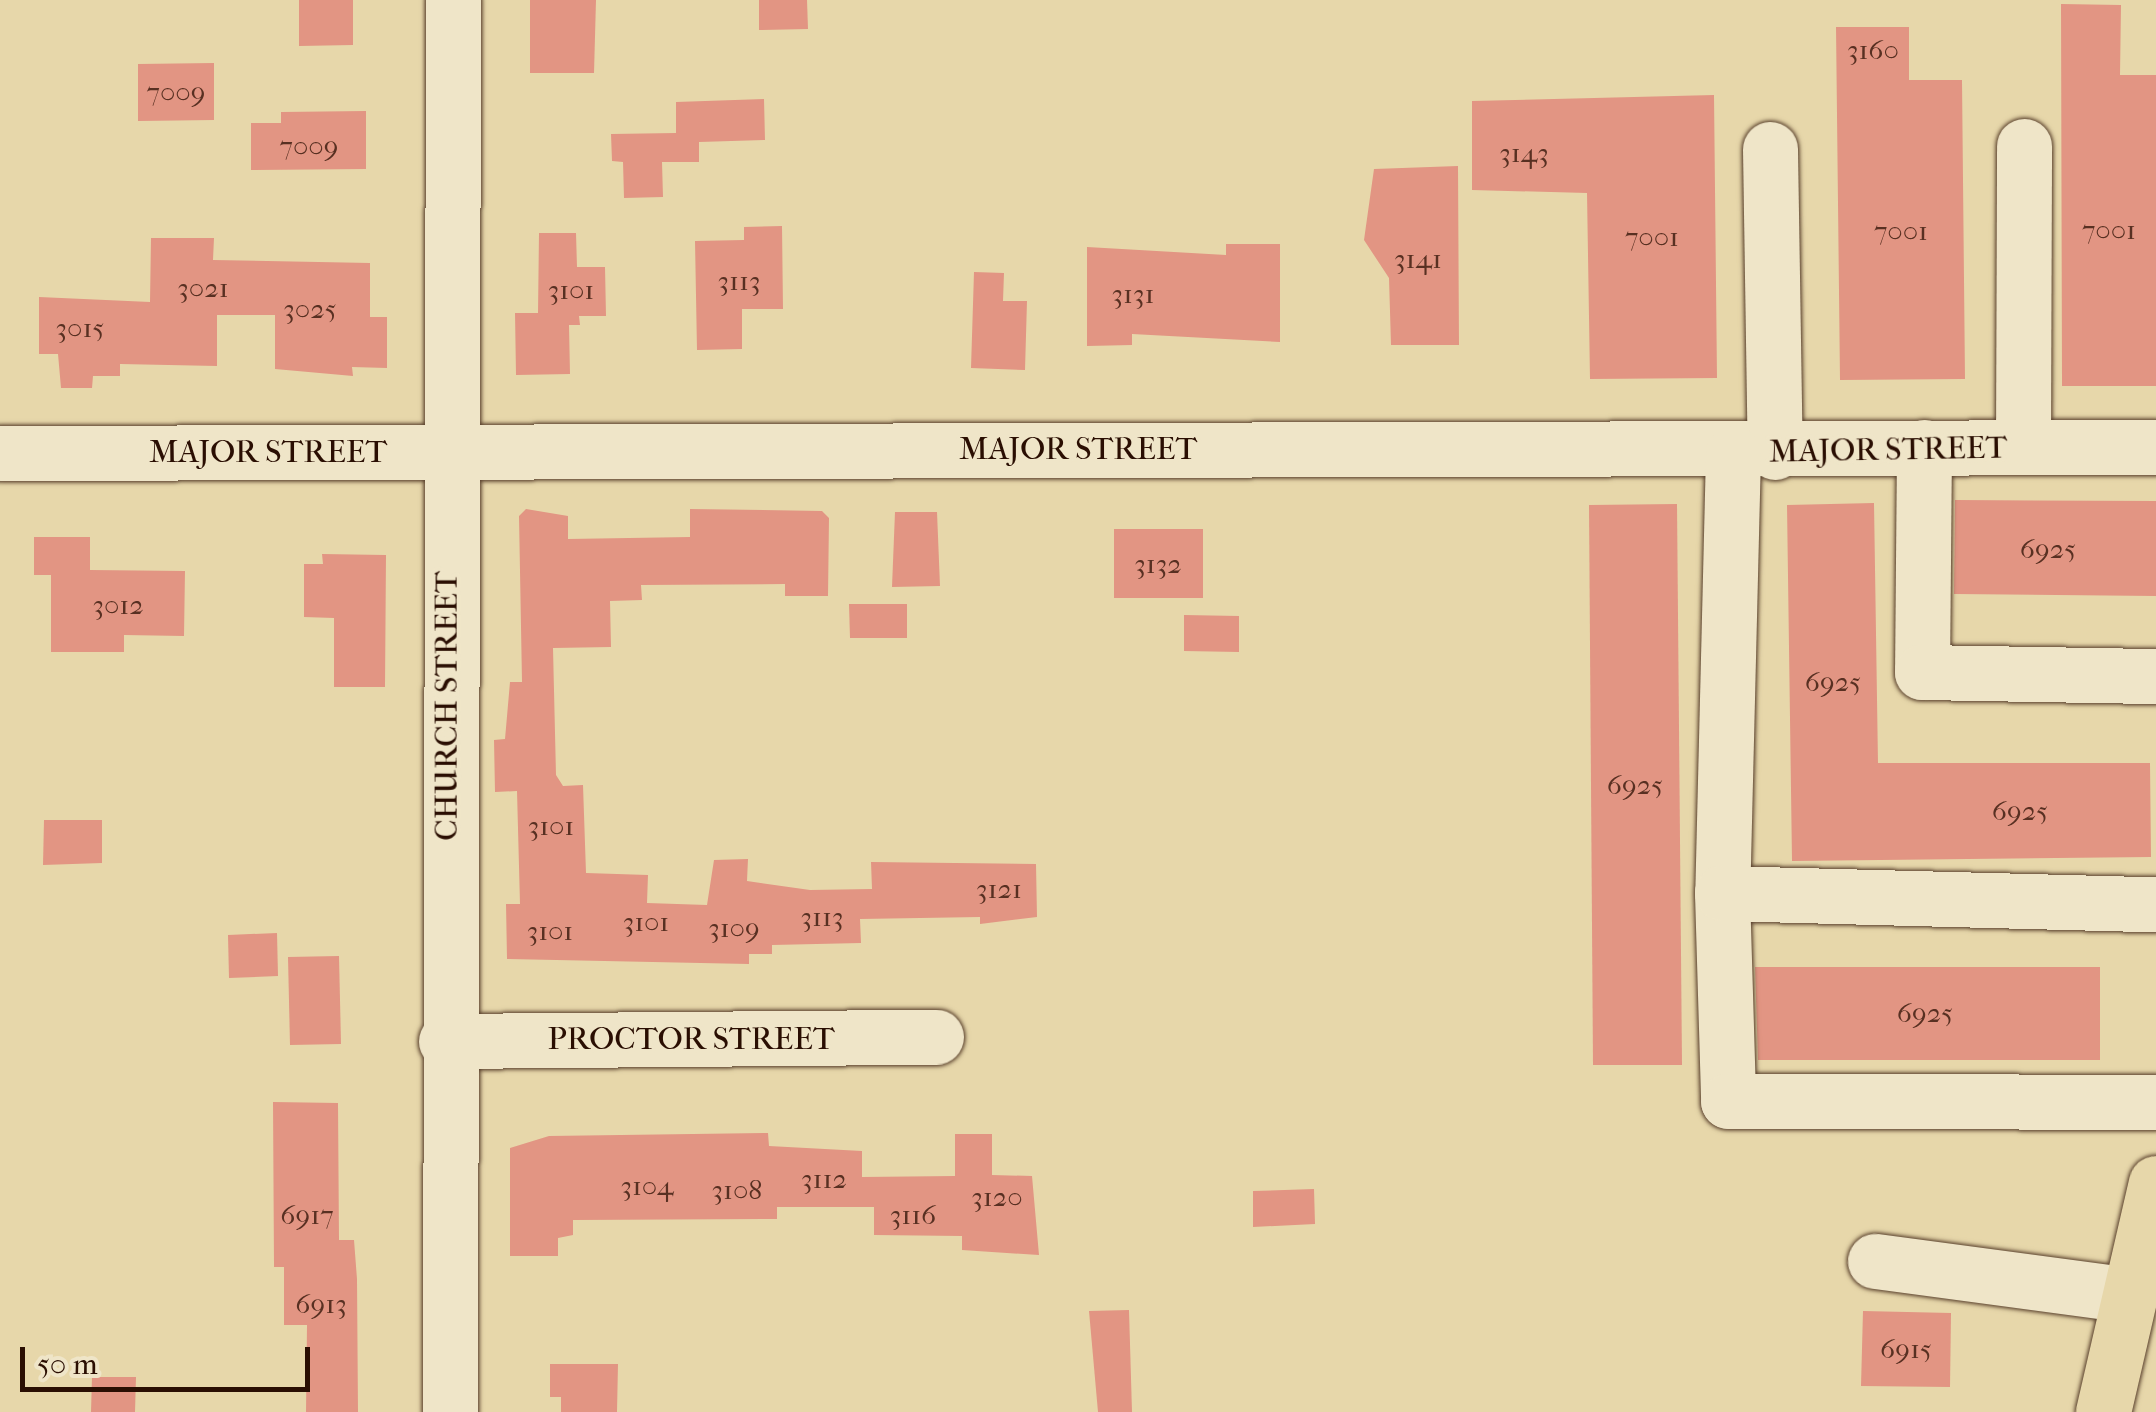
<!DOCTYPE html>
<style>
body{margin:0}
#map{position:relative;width:2156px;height:1412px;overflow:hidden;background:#e7d7aa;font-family:"IM FELL French Canon",serif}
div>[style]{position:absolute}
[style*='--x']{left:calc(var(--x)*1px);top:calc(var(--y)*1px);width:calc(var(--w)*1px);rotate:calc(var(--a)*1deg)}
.building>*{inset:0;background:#e29583}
.roads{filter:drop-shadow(0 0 2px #59402c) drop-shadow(0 0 2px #59402c)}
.minor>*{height:55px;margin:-27.5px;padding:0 27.5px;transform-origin:27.5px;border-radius:27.5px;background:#efe5c8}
.major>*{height:55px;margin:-27.5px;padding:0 27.5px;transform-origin:27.5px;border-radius:27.5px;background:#e7d7aa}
span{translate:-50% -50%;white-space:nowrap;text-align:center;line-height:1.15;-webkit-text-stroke:8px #efe5c8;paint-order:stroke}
.number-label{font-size:28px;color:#583022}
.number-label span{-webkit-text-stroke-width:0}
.street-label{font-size:32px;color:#2a0e02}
.scale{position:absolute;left:20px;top:1347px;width:290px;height:45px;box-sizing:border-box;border:5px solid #2a0e02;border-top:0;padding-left:12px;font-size:30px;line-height:35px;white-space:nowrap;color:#2a0e02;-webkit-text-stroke:8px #efe5c8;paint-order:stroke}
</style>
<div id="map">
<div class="building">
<div style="clip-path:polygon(299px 0,353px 0,353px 45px,299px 46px)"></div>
<div style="clip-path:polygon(530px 0,596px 0,594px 73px,530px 73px)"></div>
<div style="clip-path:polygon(759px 0,807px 0,808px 29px,759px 30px)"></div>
<div style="clip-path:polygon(2061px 4px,2121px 5px,2120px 75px,2156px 75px,2156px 386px,2062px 386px)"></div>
<div style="clip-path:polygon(1836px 27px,1909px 27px,1909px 80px,1962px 80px,1965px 379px,1840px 380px)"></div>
<div style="clip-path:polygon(214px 63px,214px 120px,138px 121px,138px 64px)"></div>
<div style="clip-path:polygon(1714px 95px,1717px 378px,1590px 379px,1587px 193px,1472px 190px,1472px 101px)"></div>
<div style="clip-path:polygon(764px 99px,765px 140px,699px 142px,699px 162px,662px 162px,663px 197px,624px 198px,623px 162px,612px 161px,611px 134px,676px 133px,676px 102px)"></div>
<div style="clip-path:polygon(366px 111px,366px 169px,251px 170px,251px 123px,281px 123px,281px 112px)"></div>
<div style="clip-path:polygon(1458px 166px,1459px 345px,1391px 345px,1389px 278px,1364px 240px,1374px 169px)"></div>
<div style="clip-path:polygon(782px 226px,783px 309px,742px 309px,742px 349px,697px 350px,695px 241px,744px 240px,744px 227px)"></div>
<div style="clip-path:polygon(539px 233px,576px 233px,577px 267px,605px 267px,606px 316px,579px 316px,580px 325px,569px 325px,570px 374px,516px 375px,515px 313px,538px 313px)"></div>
<div style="clip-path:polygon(151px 238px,214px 238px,213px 260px,370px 263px,370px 317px,387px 317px,387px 368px,352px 367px,353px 376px,275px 369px,275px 315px,217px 315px,217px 366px,120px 364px,120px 376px,93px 376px,92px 388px,61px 388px,58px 354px,39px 354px,39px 297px,150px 302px)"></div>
<div style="clip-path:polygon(1226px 244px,1280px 244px,1280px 342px,1132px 334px,1132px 345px,1087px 346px,1087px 247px,1226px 255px)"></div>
<div style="clip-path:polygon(974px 272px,1004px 273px,1003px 301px,1027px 301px,1025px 370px,971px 368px)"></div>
<div style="clip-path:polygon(1955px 500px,2156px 501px,2156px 596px,1954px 594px)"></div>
<div style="clip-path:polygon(1874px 503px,1878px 763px,2150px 763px,2151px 857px,1792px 861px,1787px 505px)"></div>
<div style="clip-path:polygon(1677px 504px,1682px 1065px,1593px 1065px,1589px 505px)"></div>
<div style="clip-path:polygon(526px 509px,568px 516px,568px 539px,690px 537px,690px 509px,822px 511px,829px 518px,828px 596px,785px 596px,785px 584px,641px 585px,642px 600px,610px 601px,611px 647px,553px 648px,556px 775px,563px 786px,583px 785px,586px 873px,648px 875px,647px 903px,707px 905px,714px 860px,748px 859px,747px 881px,810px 890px,872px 889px,871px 862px,1036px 864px,1037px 917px,980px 924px,980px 917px,860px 919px,861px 943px,772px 945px,772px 954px,749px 954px,749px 964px,507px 959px,506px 904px,520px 904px,517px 791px,495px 792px,494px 740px,505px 739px,510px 682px,522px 682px,519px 516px)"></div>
<div style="clip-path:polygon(895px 512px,937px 512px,940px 586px,892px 587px)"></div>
<div style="clip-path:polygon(1114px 529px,1203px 529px,1203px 598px,1114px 598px)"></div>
<div style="clip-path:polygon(34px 537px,90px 537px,90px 570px,185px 571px,184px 636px,124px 635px,124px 652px,51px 652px,51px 575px,34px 575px)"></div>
<div style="clip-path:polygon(322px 554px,386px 555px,385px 687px,334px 687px,334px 618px,304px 617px,304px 564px,323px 564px)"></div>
<div style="clip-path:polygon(849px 604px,907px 604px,907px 638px,850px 638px)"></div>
<div style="clip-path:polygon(1184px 615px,1239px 616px,1239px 652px,1184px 651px)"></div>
<div style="clip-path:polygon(44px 820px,102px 820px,102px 863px,43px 865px)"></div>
<div style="clip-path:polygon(277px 933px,278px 976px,229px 978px,228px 935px)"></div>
<div style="clip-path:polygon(339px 956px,341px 1044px,290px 1045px,288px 957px)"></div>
<div style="clip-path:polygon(1755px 967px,2100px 967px,2100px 1060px,1758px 1060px)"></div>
<div style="clip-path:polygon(273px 1102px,338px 1103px,339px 1240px,354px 1240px,357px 1279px,358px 1412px,306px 1412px,307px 1325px,284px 1325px,284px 1267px,274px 1267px)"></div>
<div style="clip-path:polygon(768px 1133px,769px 1146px,862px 1151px,862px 1177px,955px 1176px,955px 1134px,992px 1134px,992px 1175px,1032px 1176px,1039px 1255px,962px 1250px,962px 1236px,874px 1235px,874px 1207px,777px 1207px,777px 1219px,573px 1220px,573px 1235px,558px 1238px,558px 1256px,510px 1256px,510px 1148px,549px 1136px)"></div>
<div style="clip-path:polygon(1314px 1189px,1315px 1224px,1253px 1227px,1253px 1191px)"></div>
<div style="clip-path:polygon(1129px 1310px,1132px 1412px,1098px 1412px,1089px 1311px)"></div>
<div style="clip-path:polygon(1863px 1311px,1951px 1313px,1950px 1387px,1861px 1386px)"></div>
<div style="clip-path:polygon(550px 1364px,618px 1364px,617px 1412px,561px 1412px,561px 1397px,550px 1397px)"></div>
<div style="clip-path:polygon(92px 1377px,136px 1377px,135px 1412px,91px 1412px)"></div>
</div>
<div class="roads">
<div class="minor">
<div style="--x:1770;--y:149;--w:303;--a:89.1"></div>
<div style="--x:1924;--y:447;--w:225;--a:90.5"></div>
<div style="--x:1922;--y:672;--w:234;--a:1"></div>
<div style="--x:2023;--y:447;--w:301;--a:-89.8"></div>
<div style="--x:0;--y:453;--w:2156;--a:-0.16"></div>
<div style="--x:1733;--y:453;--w:440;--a:91.4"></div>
<div style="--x:1722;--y:893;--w:208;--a:88.3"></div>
<div style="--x:1728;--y:1101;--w:428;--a:0.1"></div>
<div style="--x:1722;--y:893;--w:434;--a:1.5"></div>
<div style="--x:446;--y:1041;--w:490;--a:-0.5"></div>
<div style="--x:1875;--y:1261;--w:257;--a:7.6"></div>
<div style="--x:450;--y:1412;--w:1412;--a:-89.88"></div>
</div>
<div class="major">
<div style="--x:2103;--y:1412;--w:235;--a:-77"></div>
</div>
</div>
<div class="number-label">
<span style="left:1873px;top:50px">3160</span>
<span style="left:176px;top:92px">7009</span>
<span style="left:309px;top:146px">7009</span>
<span style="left:1524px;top:153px">3143</span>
<span style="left:2109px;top:230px">7001</span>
<span style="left:1901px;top:231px">7001</span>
<span style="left:1652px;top:237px">7001</span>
<span style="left:1418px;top:259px">3141</span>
<span style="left:739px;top:281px">3113</span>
<span style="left:203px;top:288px">3021</span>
<span style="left:571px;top:290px">3101</span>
<span style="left:1133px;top:294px">3131</span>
<span style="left:310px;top:309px">3025</span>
<span style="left:80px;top:328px">3015</span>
<span style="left:2048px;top:549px">6925</span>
<span style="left:1158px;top:564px">3132</span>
<span style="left:118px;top:605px">3012</span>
<span style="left:1833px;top:682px">6925</span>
<span style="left:1635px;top:785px">6925</span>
<span style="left:2020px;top:811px">6925</span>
<span style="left:551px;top:826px">3101</span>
<span style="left:999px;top:889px">3121</span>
<span style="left:822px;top:917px">3113</span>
<span style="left:646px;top:922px">3101</span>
<span style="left:734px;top:928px">3109</span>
<span style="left:550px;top:931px">3101</span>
<span style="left:1925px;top:1013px">6925</span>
<span style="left:824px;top:1179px">3112</span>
<span style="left:647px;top:1186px">3104</span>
<span style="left:737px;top:1190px">3108</span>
<span style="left:997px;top:1197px">3120</span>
<span style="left:307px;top:1215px">6917</span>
<span style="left:913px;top:1215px">3116</span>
<span style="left:321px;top:1304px">6913</span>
<span style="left:1906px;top:1349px">6915</span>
</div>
<div class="street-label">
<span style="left:1078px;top:449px">MAJOR STREET</span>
<span style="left:1888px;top:450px;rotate:-1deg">MAJOR STREET</span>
<span style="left:268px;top:452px">MAJOR STREET</span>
<span style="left:447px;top:706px;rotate:-90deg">CHURCH STREET</span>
<span style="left:691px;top:1039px">PROCTOR STREET</span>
</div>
<div class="scale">50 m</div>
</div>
